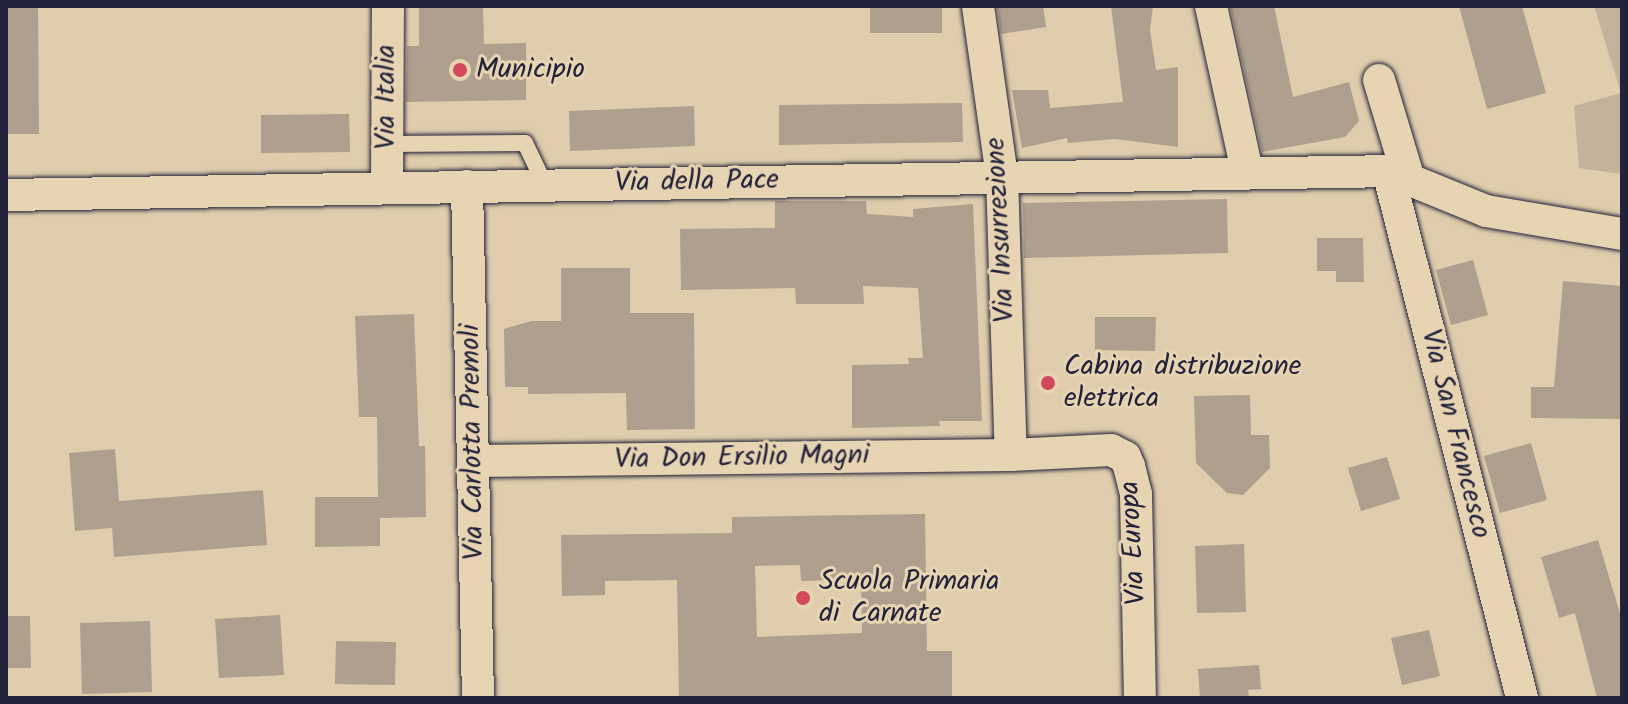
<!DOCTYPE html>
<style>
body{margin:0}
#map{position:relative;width:1628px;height:704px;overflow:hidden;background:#dfcdad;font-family:Kalam,sans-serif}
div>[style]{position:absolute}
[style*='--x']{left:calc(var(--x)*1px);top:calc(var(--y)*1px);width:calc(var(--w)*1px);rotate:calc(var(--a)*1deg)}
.green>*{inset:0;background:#c3b39d}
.building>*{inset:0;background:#ae9f8f}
.roads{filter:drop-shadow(0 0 2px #22223b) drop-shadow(0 0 2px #22223b)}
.lane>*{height:16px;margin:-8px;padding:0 8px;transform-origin:8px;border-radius:8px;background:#e7d4b2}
.street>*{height:32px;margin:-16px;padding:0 16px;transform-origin:16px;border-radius:16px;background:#e7d4b2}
.dots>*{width:22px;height:22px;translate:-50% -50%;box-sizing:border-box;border:4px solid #e7d4b2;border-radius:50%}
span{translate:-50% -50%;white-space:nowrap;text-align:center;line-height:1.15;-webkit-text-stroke:6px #e7d4b2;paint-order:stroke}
.poi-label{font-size:28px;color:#22223b}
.left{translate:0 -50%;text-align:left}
.street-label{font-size:28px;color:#22223b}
.frame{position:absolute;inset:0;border:8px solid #22223b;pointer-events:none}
</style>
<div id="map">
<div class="green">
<div style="clip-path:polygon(1594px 6px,1622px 6px,1622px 174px,1579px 168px,1574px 106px,1621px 93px)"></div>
</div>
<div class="building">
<div style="clip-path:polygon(6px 6px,38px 6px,39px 134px,6px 134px)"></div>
<div style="clip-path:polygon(419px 6px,483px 6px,484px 44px,526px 43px,526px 100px,406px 102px,407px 46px,419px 46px)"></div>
<div style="clip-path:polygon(870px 6px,942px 6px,942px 33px,870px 33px)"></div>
<div style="clip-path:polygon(997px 6px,1043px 6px,1046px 27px,1001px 34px)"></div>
<div style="clip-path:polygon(1111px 6px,1153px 6px,1150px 30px,1156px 70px,1178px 67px,1178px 147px,1115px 139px,1068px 143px,1067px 138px,1022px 148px,1012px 90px,1048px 90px,1050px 108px,1123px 102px)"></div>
<div style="clip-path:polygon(1230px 6px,1274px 6px,1293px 97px,1349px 82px,1359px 121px,1345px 137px,1262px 152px)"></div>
<div style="clip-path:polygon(1459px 6px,1522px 6px,1546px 93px,1487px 109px)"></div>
<div style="clip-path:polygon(962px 103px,963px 142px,779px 145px,779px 105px)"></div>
<div style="clip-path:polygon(694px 106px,695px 146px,570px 151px,569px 111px)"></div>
<div style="clip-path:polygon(349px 114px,350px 152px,261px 153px,261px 115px)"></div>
<div style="clip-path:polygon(1227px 199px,1228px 253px,1024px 258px,1023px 203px)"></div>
<div style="clip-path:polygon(775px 201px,866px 201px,867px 214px,913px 217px,913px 209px,973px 204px,982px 421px,939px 421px,940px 426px,852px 428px,852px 365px,909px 364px,908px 358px,923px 358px,918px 288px,863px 286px,864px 304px,796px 304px,795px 288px,681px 290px,680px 229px,775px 228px)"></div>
<div style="clip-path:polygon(1317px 238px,1363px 238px,1364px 282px,1336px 282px,1336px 271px,1317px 271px)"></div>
<div style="clip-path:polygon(1473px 260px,1488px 315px,1451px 325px,1436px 270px)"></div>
<div style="clip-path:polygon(561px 268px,630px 268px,630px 313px,694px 313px,695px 429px,627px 430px,626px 393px,528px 394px,528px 387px,505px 387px,504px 329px,532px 321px,561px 321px)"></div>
<div style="clip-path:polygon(1563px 281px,1622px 286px,1622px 419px,1531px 418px,1531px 387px,1554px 387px)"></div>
<div style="clip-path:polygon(414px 314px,419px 446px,425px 446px,426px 517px,380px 518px,380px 546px,315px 547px,315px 497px,378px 497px,377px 417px,359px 417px,355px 316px)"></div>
<div style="clip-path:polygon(1095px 317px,1156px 317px,1155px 351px,1095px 350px)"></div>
<div style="clip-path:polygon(1250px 395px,1251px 435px,1269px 435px,1270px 468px,1243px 495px,1227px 493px,1196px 463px,1194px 396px)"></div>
<div style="clip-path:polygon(1531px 443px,1547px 500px,1500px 513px,1484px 456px)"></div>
<div style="clip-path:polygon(115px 449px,119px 501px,263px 490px,267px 545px,114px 557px,112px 528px,75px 531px,69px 453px)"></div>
<div style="clip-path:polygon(1387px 457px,1400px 499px,1361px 511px,1348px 468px)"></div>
<div style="clip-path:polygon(evenodd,925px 514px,927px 651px,952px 651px,952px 698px,679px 698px,677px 580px,605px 581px,605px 595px,562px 596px,561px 535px,732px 533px,732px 517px,925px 514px,800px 565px,801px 581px,861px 579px,862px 633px,757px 637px,755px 566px,800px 565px)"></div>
<div style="clip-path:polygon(1598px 540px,1622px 620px,1622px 698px,1597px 698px,1575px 613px,1559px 618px,1541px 557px)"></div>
<div style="clip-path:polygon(1244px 544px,1246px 612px,1197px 613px,1195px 546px)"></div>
<div style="clip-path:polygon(280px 615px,284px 675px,219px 678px,215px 619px)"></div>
<div style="clip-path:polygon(6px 616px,30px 616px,31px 668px,6px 668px)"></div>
<div style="clip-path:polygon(150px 621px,152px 692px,82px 694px,80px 623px)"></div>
<div style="clip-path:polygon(1429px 630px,1440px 676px,1402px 685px,1391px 638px)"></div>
<div style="clip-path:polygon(336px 641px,396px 642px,395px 685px,335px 684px)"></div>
<div style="clip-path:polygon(1259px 665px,1261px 689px,1248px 690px,1249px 698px,1200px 698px,1198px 669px)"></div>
</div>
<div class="roads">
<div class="lane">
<div style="--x:387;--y:144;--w:138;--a:-0.4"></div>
<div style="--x:525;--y:143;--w:47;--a:64.5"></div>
</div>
<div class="street">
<div style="--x:978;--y:6;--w:172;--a:82"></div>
<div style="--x:1002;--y:176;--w:279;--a:88.2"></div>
<div style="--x:1211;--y:6;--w:169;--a:77.7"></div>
<div style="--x:1379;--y:80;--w:100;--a:73.2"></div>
<div style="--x:1388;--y:171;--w:544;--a:75.73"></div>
<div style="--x:467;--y:186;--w:512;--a:88.77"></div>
<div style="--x:387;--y:188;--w:182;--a:-89.7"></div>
<div style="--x:6;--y:195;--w:1382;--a:-0.99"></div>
<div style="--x:1388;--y:171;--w:106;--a:22.2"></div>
<div style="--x:1486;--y:211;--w:138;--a:9.6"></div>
<div style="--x:473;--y:461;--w:538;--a:-0.64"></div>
<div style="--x:1011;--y:455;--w:100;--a:-2.9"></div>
<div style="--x:1111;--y:450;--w:16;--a:27"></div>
<div style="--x:1125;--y:457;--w:10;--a:66"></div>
<div style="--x:1129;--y:466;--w:29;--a:76"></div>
<div style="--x:1136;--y:494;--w:204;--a:88.9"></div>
</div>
</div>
<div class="dots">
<div style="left:460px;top:70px;background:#d1495b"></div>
<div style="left:1048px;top:383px;background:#d1495b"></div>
<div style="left:803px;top:598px;background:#d1495b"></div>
</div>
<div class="poi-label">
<span class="left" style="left:476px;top:70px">Municipio</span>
<span class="left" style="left:1064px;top:383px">Cabina distribuzione<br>elettrica</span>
<span class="left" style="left:819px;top:598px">Scuola Primaria<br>di Carnate</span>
</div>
<div class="street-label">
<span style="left:387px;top:97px;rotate:-90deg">Via Italia</span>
<span style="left:697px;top:182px;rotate:-1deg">Via della Pace</span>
<span style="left:1001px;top:230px;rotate:-93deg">Via Insurrezione</span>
<span style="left:1455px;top:434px;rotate:76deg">Via San Francesco</span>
<span style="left:473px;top:442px;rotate:-91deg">Via Carlotta Premoli</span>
<span style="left:742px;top:458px;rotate:-1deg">Via Don Ersilio Magni</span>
<span style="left:1134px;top:543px;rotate:-93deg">Via Europa</span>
</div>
<div class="frame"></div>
</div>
